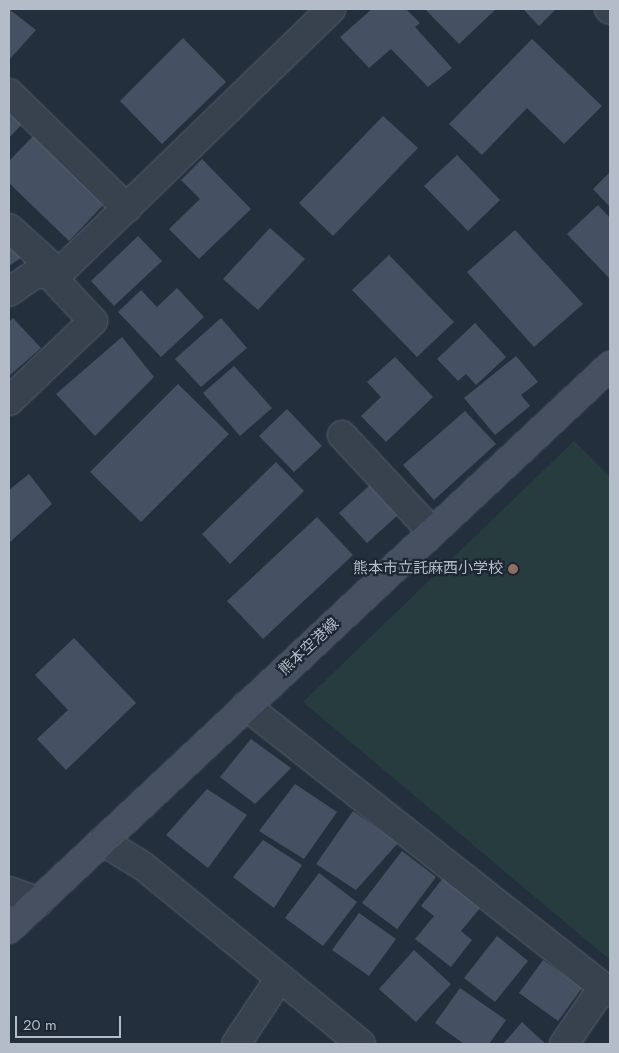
<!DOCTYPE html>
<meta charset="utf-8">
<style>
body{margin:0}
#map{position:relative;width:619px;height:1053px;overflow:hidden;background:#242f3e;font-family:Jost,"Noto Sans JP",sans-serif}
div>[style]{position:absolute}
[style*='--x']{left:calc(var(--x)*1px);top:calc(var(--y)*1px);width:calc(var(--w)*1px);rotate:calc(var(--a)*1deg)}
.green>*{inset:0;background:#263c3f}
.building>*{inset:0;background:#455162}
.roads{filter:drop-shadow(0 0 1px #565f6c) drop-shadow(0 0 1px #565f6c)}
.street>*{height:28px;margin:-14px;padding:0 14px;transform-origin:14px;border-radius:14px;background:#38414e}
.secondary>*{height:28px;margin:-14px;padding:0 14px;transform-origin:14px;border-radius:14px;background:#465061}
.dots>*{width:14px;height:14px;translate:-50% -50%;box-sizing:border-box;border:2px solid #1d2633;border-radius:50%}
span{translate:-50% -50%;white-space:nowrap;text-align:center;line-height:1.15;-webkit-text-stroke:4.5px #1d2633;paint-order:stroke}
.poi-label{font-size:15px;color:#b4bcc9}
.right{translate:-100% -50%;text-align:right}
.street-label{font-size:15px;color:#b4bcc9}
.frame{position:absolute;inset:0;border:10px solid #b4bcc9;pointer-events:none}
.scale{position:absolute;left:15px;top:1016px;width:106px;height:22px;box-sizing:border-box;border:2px solid #b4bcc9;border-top:0;padding-left:6px;font-size:15px;line-height:18px;white-space:nowrap;color:#b4bcc9;-webkit-text-stroke:4px #1d2633;paint-order:stroke}
</style>
<div id="map">
<div class="green">
<div style="clip-path:polygon(574px 441px,610px 476px,610px 960px,303px 702px)"></div>
</div>
<div class="building">
<div style="clip-path:polygon(9px 9px,36px 30px,9px 60px)"></div>
<div style="clip-path:polygon(372px 9px,406px 9px,420px 23px,415px 27px,452px 68px,428px 87px,391px 49px,369px 68px,340px 37px)"></div>
<div style="clip-path:polygon(425px 9px,496px 9px,459px 44px)"></div>
<div style="clip-path:polygon(523px 9px,556px 9px,539px 26px)"></div>
<div style="clip-path:polygon(183px 38px,226px 82px,162px 144px,120px 101px)"></div>
<div style="clip-path:polygon(532px 39px,602px 106px,564px 144px,527px 108px,482px 155px,449px 124px)"></div>
<div style="clip-path:polygon(9px 103px,26px 120px,9px 138px)"></div>
<div style="clip-path:polygon(383px 116px,418px 148px,333px 236px,299px 203px)"></div>
<div style="clip-path:polygon(37px 132px,108px 200px,69px 241px,9px 183px,9px 161px)"></div>
<div style="clip-path:polygon(457px 155px,500px 200px,468px 231px,424px 186px)"></div>
<div style="clip-path:polygon(202px 159px,251px 209px,199px 259px,169px 229px,200px 199px,181px 180px)"></div>
<div style="clip-path:polygon(610px 172px,610px 207px,593px 189px)"></div>
<div style="clip-path:polygon(598px 205px,610px 218px,610px 279px,567px 234px)"></div>
<div style="clip-path:polygon(270px 228px,305px 259px,258px 310px,223px 279px)"></div>
<div style="clip-path:polygon(515px 230px,583px 304px,534px 347px,467px 272px)"></div>
<div style="clip-path:polygon(138px 236px,162px 261px,114px 306px,91px 281px)"></div>
<div style="clip-path:polygon(9px 238px,22px 257px,9px 266px)"></div>
<div style="clip-path:polygon(389px 255px,454px 322px,417px 357px,352px 290px)"></div>
<div style="clip-path:polygon(177px 288px,204px 317px,161px 357px,118px 312px,141px 290px,157px 307px)"></div>
<div style="clip-path:polygon(13px 318px,41px 348px,9px 376px,9px 322px)"></div>
<div style="clip-path:polygon(221px 318px,247px 348px,201px 387px,175px 359px)"></div>
<div style="clip-path:polygon(475px 323px,506px 357px,476px 385px,466px 374px,458px 381px,437px 359px)"></div>
<div style="clip-path:polygon(122px 337px,154px 377px,95px 436px,56px 394px)"></div>
<div style="clip-path:polygon(516px 356px,538px 382px,521px 395px,530px 406px,495px 435px,464px 398px)"></div>
<div style="clip-path:polygon(395px 357px,433px 397px,386px 442px,361px 416px,381px 397px,367px 382px)"></div>
<div style="clip-path:polygon(234px 366px,272px 408px,240px 436px,203px 393px)"></div>
<div style="clip-path:polygon(178px 384px,229px 434px,141px 522px,90px 472px)"></div>
<div style="clip-path:polygon(287px 409px,322px 446px,294px 472px,259px 436px)"></div>
<div style="clip-path:polygon(465px 411px,496px 444px,434px 500px,403px 465px)"></div>
<div style="clip-path:polygon(276px 462px,304px 491px,230px 564px,202px 534px)"></div>
<div style="clip-path:polygon(29px 474px,52px 504px,9px 543px,9px 490px)"></div>
<div style="clip-path:polygon(371px 484px,399px 514px,367px 543px,339px 513px)"></div>
<div style="clip-path:polygon(317px 517px,353px 555px,263px 639px,227px 601px)"></div>
<div style="clip-path:polygon(74px 638px,136px 703px,66px 770px,37px 739px,68px 710px,35px 675px)"></div>
<div style="clip-path:polygon(251px 739px,291px 768px,255px 804px,220px 777px)"></div>
<div style="clip-path:polygon(295px 784px,337px 812px,304px 859px,259px 831px)"></div>
<div style="clip-path:polygon(207px 789px,247px 815px,208px 868px,166px 835px)"></div>
<div style="clip-path:polygon(353px 811px,398px 843px,356px 890px,316px 864px)"></div>
<div style="clip-path:polygon(263px 840px,302px 865px,274px 908px,233px 877px)"></div>
<div style="clip-path:polygon(402px 851px,436px 877px,397px 929px,362px 903px)"></div>
<div style="clip-path:polygon(319px 873px,357px 902px,323px 946px,285px 918px)"></div>
<div style="clip-path:polygon(443px 878px,480px 908px,461px 931px,472px 940px,451px 967px,415px 939px,434px 916px,421px 906px)"></div>
<div style="clip-path:polygon(359px 913px,396px 939px,369px 976px,332px 950px)"></div>
<div style="clip-path:polygon(497px 936px,528px 961px,495px 1002px,464px 978px)"></div>
<div style="clip-path:polygon(414px 950px,451px 984px,416px 1022px,379px 989px)"></div>
<div style="clip-path:polygon(543px 960px,582px 988px,558px 1021px,519px 993px)"></div>
<div style="clip-path:polygon(460px 988px,506px 1020px,489px 1044px,464px 1044px,435px 1023px)"></div>
<div style="clip-path:polygon(522px 1022px,538px 1037px,546px 1044px,503px 1044px)"></div>
</div>
<div class="roads">
<div class="street">
<div style="--x:609;--y:9;--w:1;--a:45"></div>
<div style="--x:9;--y:93;--w:165;--a:44.3"></div>
<div style="--x:9;--y:228;--w:67;--a:42"></div>
<div style="--x:9;--y:292;--w:32;--a:-35"></div>
<div style="--x:35;--y:274;--w:24;--a:-2"></div>
<div style="--x:59;--y:273;--w:379;--a:-44.1"></div>
<div style="--x:9;--y:401;--w:116;--a:-43.6"></div>
<div style="--x:93;--y:321;--w:63;--a:-133.1"></div>
<div style="--x:342;--y:435;--w:132;--a:47.1"></div>
<div style="--x:246;--y:706;--w:463;--a:38.2"></div>
<div style="--x:102;--y:841;--w:48;--a:31.4"></div>
<div style="--x:143;--y:866;--w:281;--a:39.2"></div>
<div style="--x:9;--y:891;--w:32;--a:20"></div>
<div style="--x:236;--y:1044;--w:79;--a:-56.3"></div>
<div style="--x:564;--y:1044;--w:69;--a:-55.6"></div>
</div>
<div class="secondary">
<div style="--x:9;--y:929;--w:824;--a:-43.13"></div>
</div>
</div>
<div class="dots">
<div style="left:513px;top:569px;background:#8d6e63"></div>
</div>
<div class="poi-label">
<span class="right" style="left:503px;top:569px">熊本市立託麻西小学校</span>
</div>
<div class="street-label">
<span style="left:309px;top:647px;rotate:-43deg">熊本空港線</span>
</div>
<div class="frame"></div>
<div class="scale">20 m</div>
</div>
